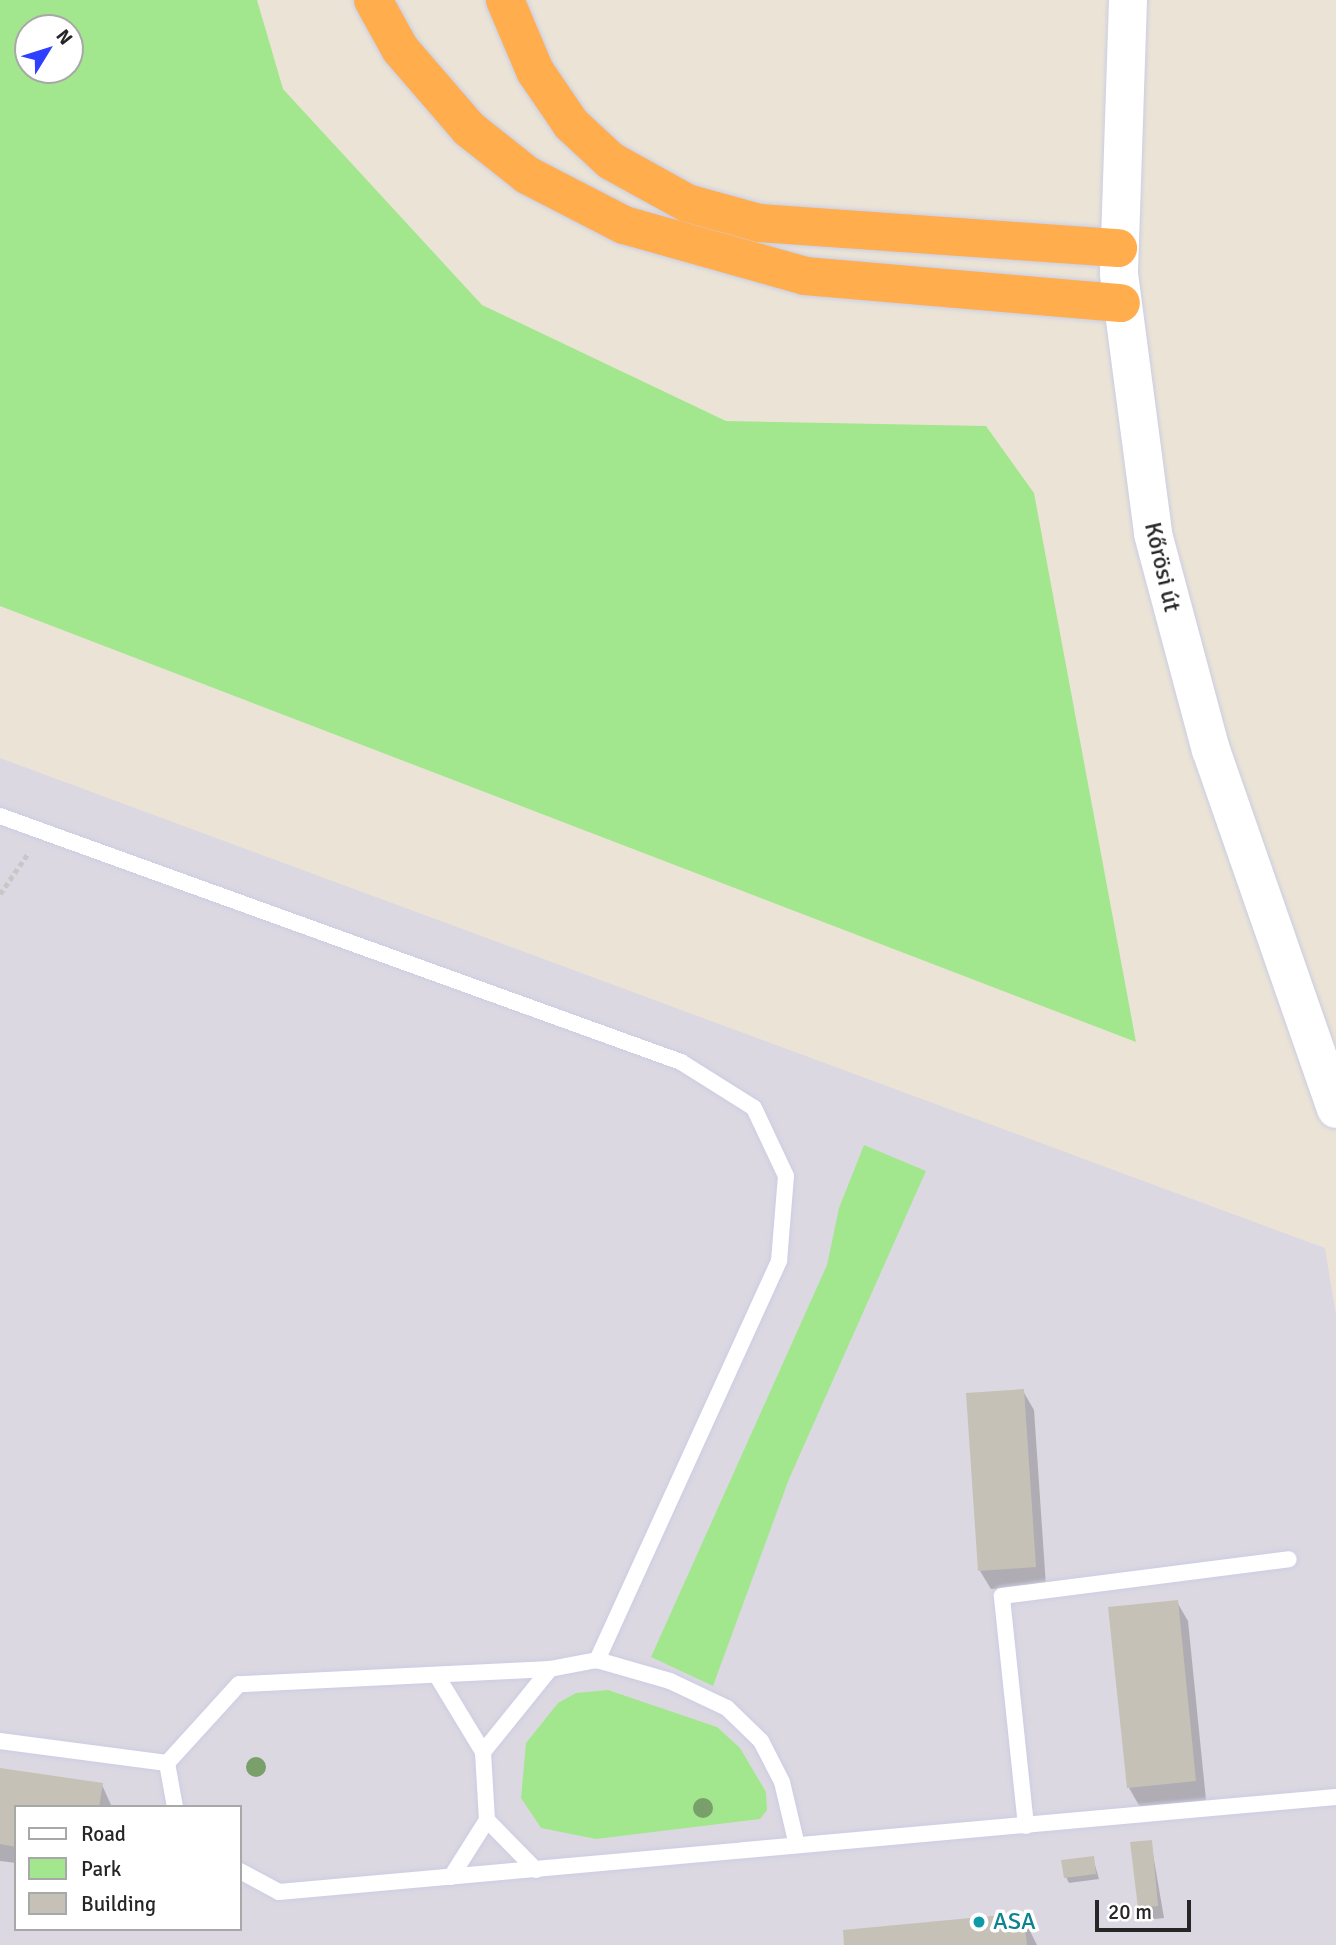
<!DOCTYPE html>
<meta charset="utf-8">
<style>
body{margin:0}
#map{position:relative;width:1336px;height:1945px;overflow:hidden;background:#ebe4d6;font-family:Signika,sans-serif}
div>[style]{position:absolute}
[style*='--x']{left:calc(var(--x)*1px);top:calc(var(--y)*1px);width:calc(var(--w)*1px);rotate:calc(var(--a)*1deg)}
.industrial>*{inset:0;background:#dcd8e2}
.green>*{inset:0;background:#a2e78d}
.shadow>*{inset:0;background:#0003}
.building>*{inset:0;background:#c6c1b6}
.path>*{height:4.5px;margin-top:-2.25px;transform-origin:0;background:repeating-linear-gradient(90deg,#c7c7c7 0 5px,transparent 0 8.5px)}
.roads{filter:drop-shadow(0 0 2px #cbcde2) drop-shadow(0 0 2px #cbcde2)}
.lane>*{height:16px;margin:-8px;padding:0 8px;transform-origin:8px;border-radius:8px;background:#fff}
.secondary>*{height:38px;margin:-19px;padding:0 19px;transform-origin:19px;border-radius:19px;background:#fff}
.highway>*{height:38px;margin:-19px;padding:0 19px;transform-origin:19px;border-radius:19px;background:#ffad4d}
.trees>*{width:20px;height:20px;margin:-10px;border-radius:50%;background:#799f6b}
.dots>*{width:19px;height:19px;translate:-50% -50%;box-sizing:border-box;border:4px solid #fff;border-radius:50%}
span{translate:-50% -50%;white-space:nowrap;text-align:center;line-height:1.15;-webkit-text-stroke:7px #fff;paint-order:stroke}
.street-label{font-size:24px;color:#262626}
.culture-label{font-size:24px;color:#0d838f}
.left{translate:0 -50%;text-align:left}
.legend{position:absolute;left:14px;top:1805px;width:228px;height:126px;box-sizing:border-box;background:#fff;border:2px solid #a8a8a8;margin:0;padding:9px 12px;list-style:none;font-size:21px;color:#262626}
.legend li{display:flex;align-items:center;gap:14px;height:35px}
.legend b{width:35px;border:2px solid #a8a8a8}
.north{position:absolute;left:14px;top:14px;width:70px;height:70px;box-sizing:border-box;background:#fff;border:2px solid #a8a8a8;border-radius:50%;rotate:52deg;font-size:19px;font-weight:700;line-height:28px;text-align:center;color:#262626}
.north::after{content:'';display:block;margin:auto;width:24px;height:32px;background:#2f3fff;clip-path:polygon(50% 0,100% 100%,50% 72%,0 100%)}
.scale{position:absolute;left:1095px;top:1900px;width:96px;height:32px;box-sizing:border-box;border:4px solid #262626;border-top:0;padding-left:9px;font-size:21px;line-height:24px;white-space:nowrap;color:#262626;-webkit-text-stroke:5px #fff;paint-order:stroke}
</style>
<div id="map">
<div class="industrial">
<div style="clip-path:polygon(evenodd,0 758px,1325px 1248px,1336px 1315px,1336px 1945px,0 1945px,0 758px,16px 1807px,240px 1807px,240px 1929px,16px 1929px,16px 1807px)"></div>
</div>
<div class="green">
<div style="clip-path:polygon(evenodd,0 0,257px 0,283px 89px,482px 305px,726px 421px,986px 426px,1034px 493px,1136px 1042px,0 606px,0 0,70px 28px,70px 70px,28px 70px,28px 28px,70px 28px)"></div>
<div style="clip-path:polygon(864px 1145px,926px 1171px,789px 1479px,713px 1686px,651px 1657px,827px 1265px,839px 1208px)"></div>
<div style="clip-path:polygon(608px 1690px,717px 1727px,740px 1748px,766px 1792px,767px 1810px,760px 1819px,596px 1839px,541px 1828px,521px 1798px,526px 1743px,558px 1703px,576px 1693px)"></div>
</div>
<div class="shadow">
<div style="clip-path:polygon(1023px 1391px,1034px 1410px,1046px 1586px,991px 1589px,980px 1571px)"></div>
<div style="clip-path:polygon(1177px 1602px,1188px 1621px,1206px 1800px,1140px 1807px,1129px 1788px)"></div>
<div style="clip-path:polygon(0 1770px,102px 1785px,112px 1807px,16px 1807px,16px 1863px,0 1861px)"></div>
<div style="clip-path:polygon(1151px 1842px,1164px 1918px,1146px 1920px,1139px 1907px)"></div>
<div style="clip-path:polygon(1093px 1858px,1099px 1879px,1069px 1883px,1066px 1877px)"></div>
<div style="clip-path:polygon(1022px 1915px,1037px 1945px,846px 1945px)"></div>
</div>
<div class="building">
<div style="clip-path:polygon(1024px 1389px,1036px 1567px,978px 1571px,966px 1393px)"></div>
<div style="clip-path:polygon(1178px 1600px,1196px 1781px,1127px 1788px,1108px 1607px)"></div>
<div style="clip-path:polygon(0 1768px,103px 1783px,99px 1807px,16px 1807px,16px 1847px,0 1844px)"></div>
<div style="clip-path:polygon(1152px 1840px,1158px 1906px,1138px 1908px,1130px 1842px)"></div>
<div style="clip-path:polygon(1094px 1856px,1096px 1874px,1064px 1878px,1061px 1860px)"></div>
<div style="clip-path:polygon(1023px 1913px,1027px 1945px,844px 1945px,843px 1930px)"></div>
</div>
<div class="path">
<div style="--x:0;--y:894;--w:51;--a:-55.4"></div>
</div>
<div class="roads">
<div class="lane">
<div style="--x:0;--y:816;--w:724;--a:19.86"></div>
<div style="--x:681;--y:1062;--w:86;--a:32.2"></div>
<div style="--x:754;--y:1108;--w:75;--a:64.8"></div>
<div style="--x:786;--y:1176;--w:85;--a:94.7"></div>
<div style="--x:779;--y:1261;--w:439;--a:114.5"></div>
<div style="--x:597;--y:1660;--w:48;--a:169.2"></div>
<div style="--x:550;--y:1669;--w:311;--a:177.2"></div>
<div style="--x:239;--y:1684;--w:107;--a:132.3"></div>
<div style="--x:167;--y:1763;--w:45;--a:79.7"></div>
<div style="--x:597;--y:1660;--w:76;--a:16"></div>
<div style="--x:670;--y:1681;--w:63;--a:25.3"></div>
<div style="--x:727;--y:1708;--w:47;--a:44.1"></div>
<div style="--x:761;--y:1741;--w:46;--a:62.9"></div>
<div style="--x:782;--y:1782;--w:61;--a:76.7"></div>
<div style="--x:437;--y:1676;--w:89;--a:58.8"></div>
<div style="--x:0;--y:1741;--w:168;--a:7.5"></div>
<div style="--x:1026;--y:1826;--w:231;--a:-96"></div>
<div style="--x:1002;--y:1596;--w:289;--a:-7.3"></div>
<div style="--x:536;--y:1870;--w:70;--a:-134.4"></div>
<div style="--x:487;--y:1820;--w:68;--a:-93.4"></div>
<div style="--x:483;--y:1752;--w:107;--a:-51.1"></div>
<div style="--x:240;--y:1871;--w:44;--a:28.3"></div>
<div style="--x:279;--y:1892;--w:1061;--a:-5.14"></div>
<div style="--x:451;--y:1877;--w:67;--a:-57.7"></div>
</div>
<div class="secondary">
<div style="--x:1128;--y:0;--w:274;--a:91.9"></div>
<div style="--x:1119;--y:274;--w:262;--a:82.5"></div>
<div style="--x:1153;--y:534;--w:224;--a:75"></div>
<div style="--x:1211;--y:750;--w:380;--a:70.8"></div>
</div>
<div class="highway">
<div style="--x:373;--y:0;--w:56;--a:61.1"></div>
<div style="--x:400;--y:49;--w:106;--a:49.2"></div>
<div style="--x:469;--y:129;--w:74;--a:38.4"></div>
<div style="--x:527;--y:175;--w:109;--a:27.3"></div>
<div style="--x:624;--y:225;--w:188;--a:15.7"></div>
<div style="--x:805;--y:276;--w:317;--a:4.9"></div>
<div style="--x:505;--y:0;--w:77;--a:67.1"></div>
<div style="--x:535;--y:71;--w:64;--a:55.8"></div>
<div style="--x:571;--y:124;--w:54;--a:42.8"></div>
<div style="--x:611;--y:161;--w:87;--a:28.9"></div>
<div style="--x:687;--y:203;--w:75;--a:15.5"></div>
<div style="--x:759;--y:223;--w:360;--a:4"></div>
</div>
</div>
<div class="trees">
<div style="left:256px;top:1767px"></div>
<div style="left:703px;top:1808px"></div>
</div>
<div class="dots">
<div style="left:979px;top:1922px;background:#0f9aa8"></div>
</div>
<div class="street-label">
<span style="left:1162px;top:567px;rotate:77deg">Kőrösi út</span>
</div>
<div class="culture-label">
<span class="left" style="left:993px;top:1922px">ASA</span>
</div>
<ul class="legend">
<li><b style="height:9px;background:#fff"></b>Road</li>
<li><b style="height:19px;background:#a2e78d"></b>Park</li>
<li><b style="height:19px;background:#c6c1b6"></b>Building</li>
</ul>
<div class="north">N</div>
<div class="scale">20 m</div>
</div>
